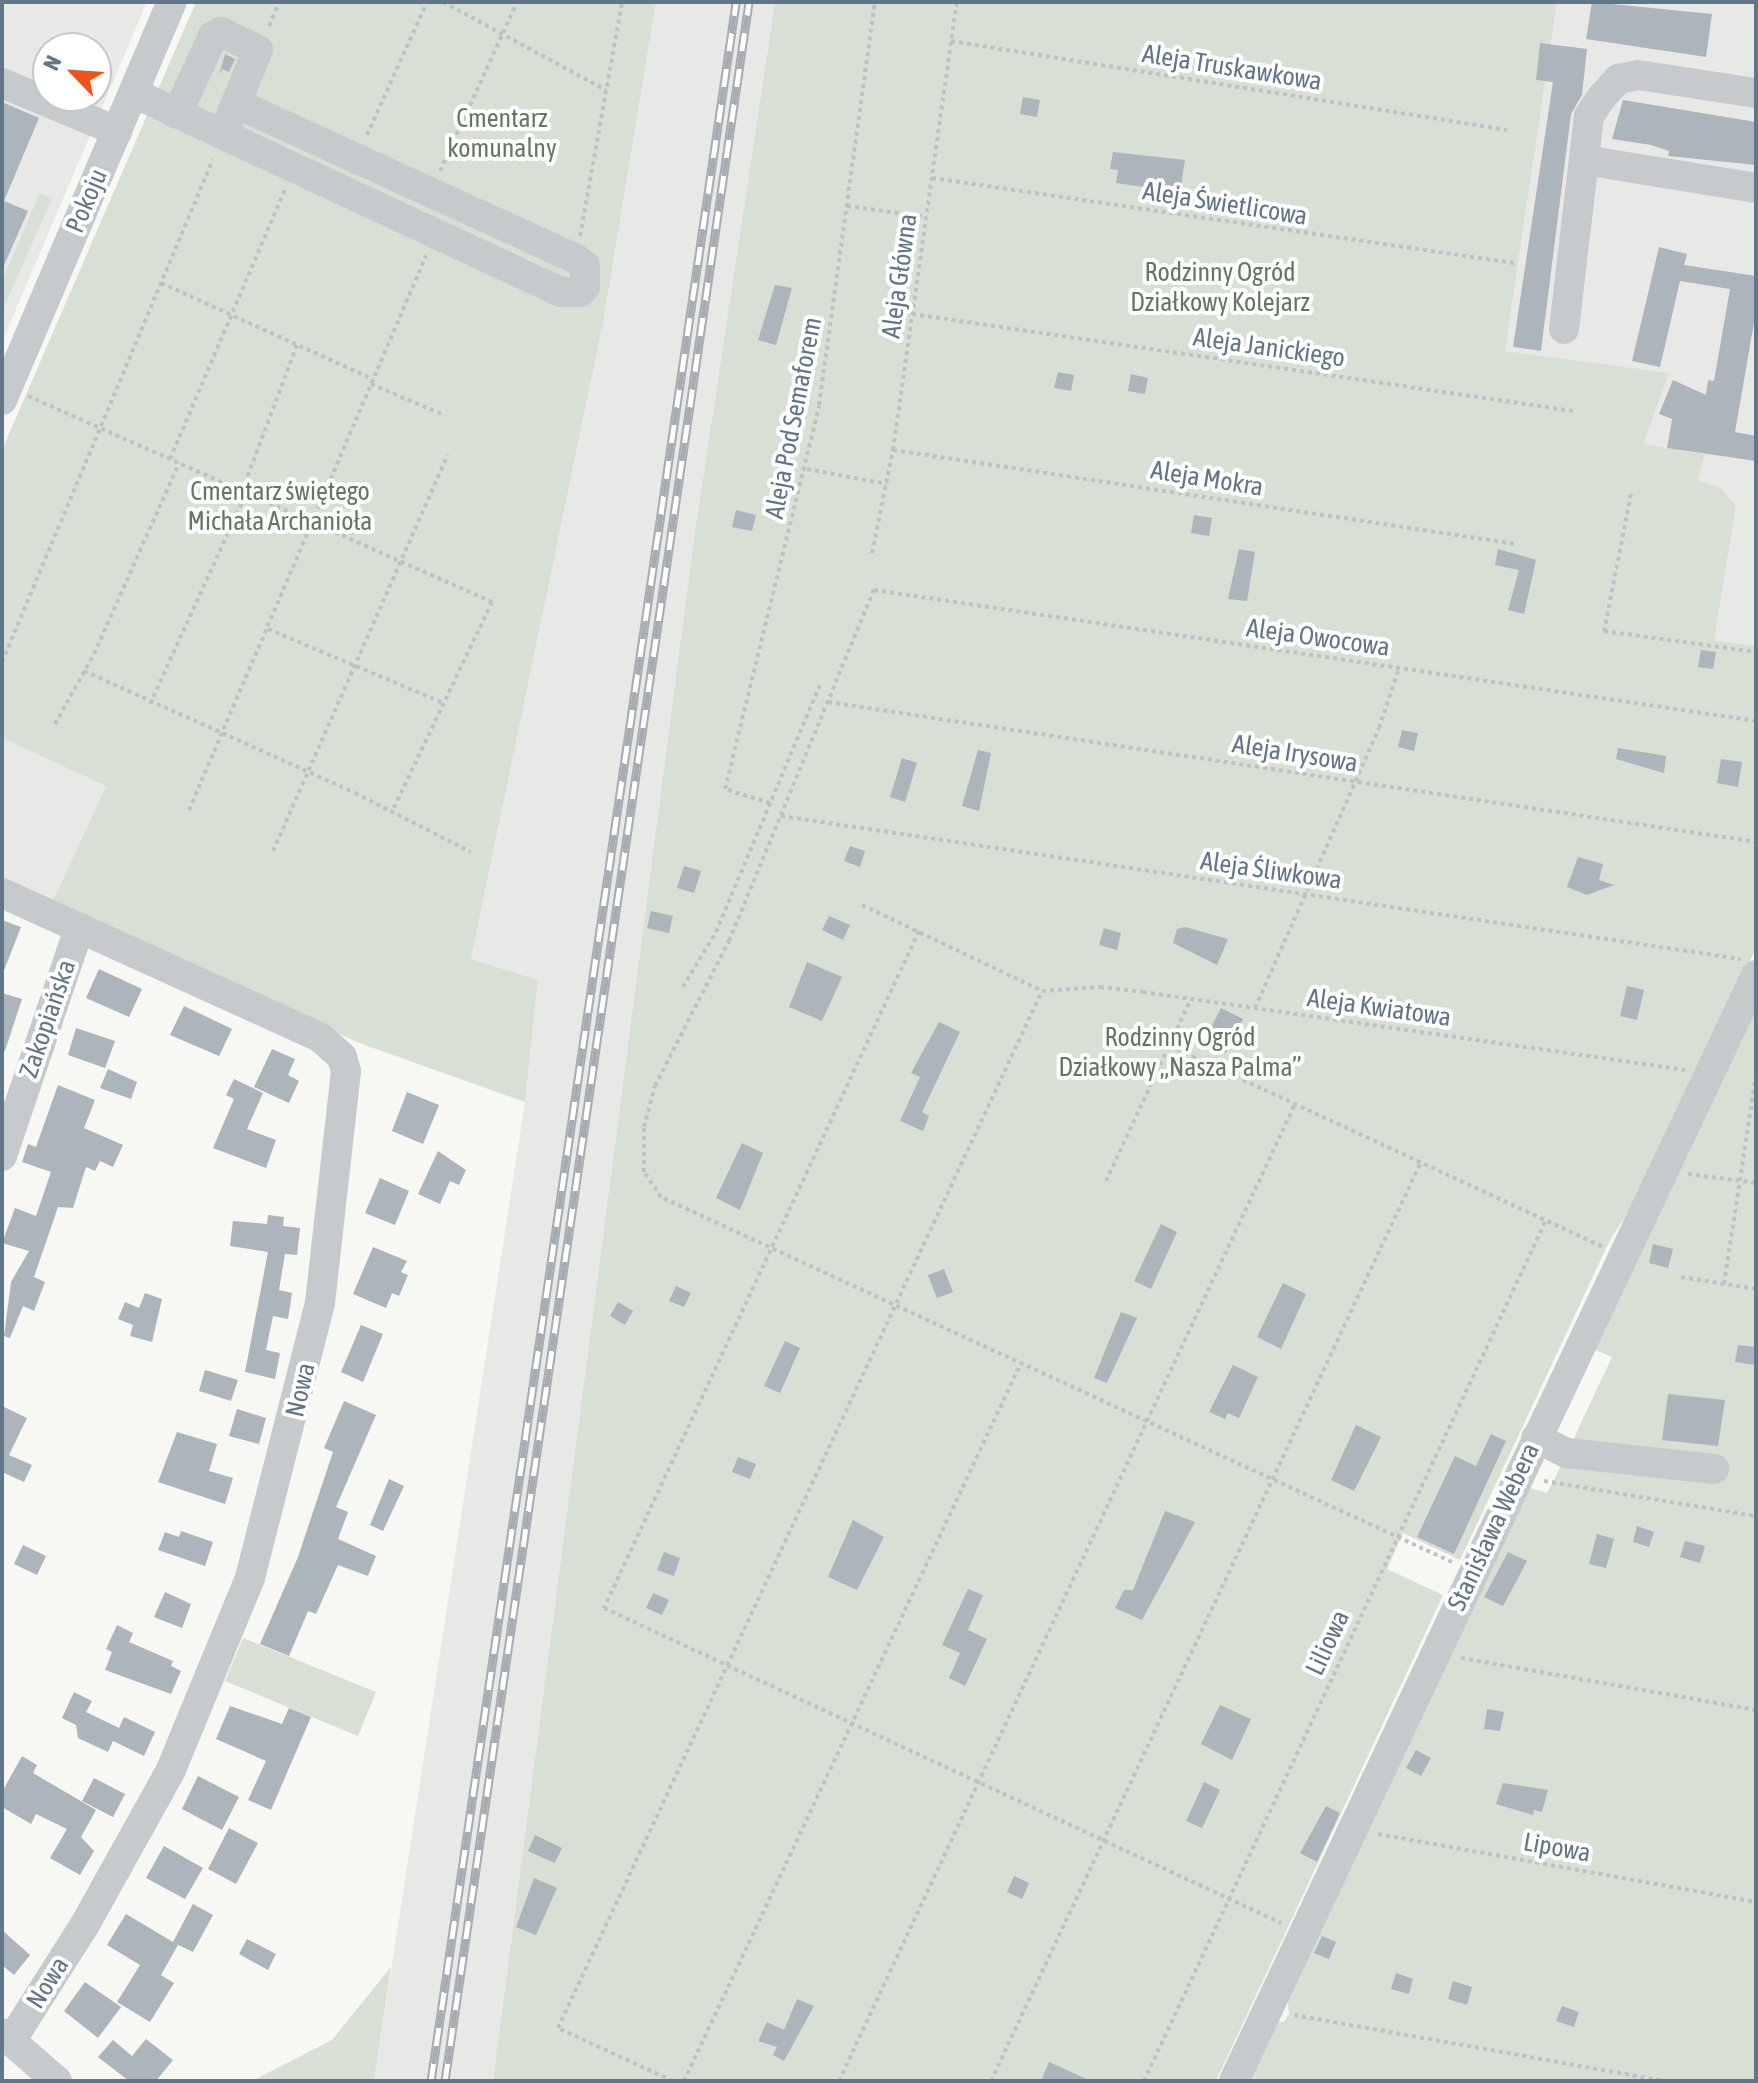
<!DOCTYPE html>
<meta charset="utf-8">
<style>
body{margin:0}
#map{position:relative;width:1758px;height:2083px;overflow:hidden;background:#f7f7f3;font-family:"Asap Condensed",sans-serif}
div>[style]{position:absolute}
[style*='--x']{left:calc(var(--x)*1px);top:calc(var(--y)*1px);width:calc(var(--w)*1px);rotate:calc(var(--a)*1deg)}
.built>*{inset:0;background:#e8e9e7}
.green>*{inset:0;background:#d8dfd4}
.building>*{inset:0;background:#acb5bb}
.path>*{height:4px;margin-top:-2px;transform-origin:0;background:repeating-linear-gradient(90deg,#bfc2c4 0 4px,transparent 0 8px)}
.minor>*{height:30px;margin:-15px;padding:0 15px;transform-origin:15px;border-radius:15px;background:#c6cacd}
.rail>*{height:9px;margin-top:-4.5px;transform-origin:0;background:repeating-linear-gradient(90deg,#fff 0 18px,#a6acb2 0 36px);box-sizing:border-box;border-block:2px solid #a6acb2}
span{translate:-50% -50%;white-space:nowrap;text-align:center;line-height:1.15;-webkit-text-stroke:8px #fff;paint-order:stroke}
.street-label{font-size:26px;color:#637687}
.park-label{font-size:26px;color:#63795f}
.frame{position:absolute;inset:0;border:4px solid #637687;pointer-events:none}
.north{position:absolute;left:32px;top:32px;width:80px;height:80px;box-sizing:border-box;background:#fff;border:2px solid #c1c8cf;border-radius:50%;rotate:295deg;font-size:22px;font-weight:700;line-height:32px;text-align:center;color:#637687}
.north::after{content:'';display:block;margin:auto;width:28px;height:36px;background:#f15219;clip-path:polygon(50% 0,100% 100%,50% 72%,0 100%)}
</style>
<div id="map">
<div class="built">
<div style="clip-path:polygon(evenodd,2px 2px,147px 2px,2px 342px,2px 2px,48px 48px,96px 48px,96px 96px,48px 96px,48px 48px)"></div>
<div style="clip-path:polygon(656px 2px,775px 2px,694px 538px,493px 2081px,374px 2081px,525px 1102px,538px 981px,471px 959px,603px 323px)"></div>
<div style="clip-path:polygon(1557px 2px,1756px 2px,1756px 646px,1714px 640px,1736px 506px,1698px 481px,1705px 454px,1643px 444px,1505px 351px)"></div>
<div style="clip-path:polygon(2px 738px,106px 786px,51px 905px,2px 883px)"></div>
</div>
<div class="green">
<div style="clip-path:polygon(196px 2px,656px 2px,603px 323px,471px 959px,538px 980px,525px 1102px,362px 1044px,51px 905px,106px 786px,2px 738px,2px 450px)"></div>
<div style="clip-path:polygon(775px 2px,1557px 2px,1505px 351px,1669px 373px,1643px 444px,1705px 454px,1698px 481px,1721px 488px,1736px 506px,1714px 640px,1756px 646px,1756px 948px,1650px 1178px,1610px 1240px,1460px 1560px,1403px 1533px,1387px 1569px,1443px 1595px,1216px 2081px,493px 2081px,694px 538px)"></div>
<div style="clip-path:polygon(40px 193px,52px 198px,2px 312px,2px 281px)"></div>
<div style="clip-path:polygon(1756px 1003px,1756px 2081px,1244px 2081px,1272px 2021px,1284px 2022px,1289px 2014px,1287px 1994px,1530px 1488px,1547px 1493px,1556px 1476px,1612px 1357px,1595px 1350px)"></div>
<div style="clip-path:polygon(243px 1638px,376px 1692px,358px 1736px,225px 1681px)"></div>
<div style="clip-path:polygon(391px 1967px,374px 2081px,252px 2081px,332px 2040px)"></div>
</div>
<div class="building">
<div style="clip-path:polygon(1592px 2px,1712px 14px,1706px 57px,1586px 39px)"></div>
<div style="clip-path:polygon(1540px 43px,1587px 49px,1582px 95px,1571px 114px,1541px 351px,1513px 347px,1553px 82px,1536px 80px)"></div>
<div style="clip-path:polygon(225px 54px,235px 59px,229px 72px,222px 69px,219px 75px)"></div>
<div style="clip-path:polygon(1023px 97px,1040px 100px,1037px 117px,1020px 114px)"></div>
<div style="clip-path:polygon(1623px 100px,1756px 122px,1756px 165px,1668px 156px,1669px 151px,1651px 145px,1612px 139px)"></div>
<div style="clip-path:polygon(2px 102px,39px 118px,4px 201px,28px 211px,2px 270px)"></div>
<div style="clip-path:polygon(1113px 152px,1185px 160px,1180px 192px,1116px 183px,1118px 170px,1110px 169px)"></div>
<div style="clip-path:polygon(1659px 247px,1687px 254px,1684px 265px,1756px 276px,1756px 311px,1735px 432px,1756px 436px,1756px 461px,1667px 448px,1672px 419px,1659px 414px,1673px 380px,1706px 395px,1708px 380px,1714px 381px,1730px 289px,1680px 281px,1660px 367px,1632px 361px)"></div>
<div style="clip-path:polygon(775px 285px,792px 288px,776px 345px,758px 340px)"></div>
<div style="clip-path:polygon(1058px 372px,1074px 375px,1071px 391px,1054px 388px)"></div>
<div style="clip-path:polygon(1131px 374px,1148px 378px,1145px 394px,1128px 391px)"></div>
<div style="clip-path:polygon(736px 510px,756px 515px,752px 531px,732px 527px)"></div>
<div style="clip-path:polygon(1194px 515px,1212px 518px,1209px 536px,1191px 533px)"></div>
<div style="clip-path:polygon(1239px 549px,1255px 552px,1247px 601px,1228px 599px)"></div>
<div style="clip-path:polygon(1498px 549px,1536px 560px,1524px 614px,1508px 610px,1519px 570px,1495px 565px)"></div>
<div style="clip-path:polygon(1701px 650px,1716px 652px,1713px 669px,1698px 667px)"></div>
<div style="clip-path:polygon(1402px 730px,1418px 733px,1414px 751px,1398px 747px)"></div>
<div style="clip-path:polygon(1618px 748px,1666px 756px,1664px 773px,1616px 759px)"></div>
<div style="clip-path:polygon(978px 750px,991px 753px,979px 811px,962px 806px)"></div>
<div style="clip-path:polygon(902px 758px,917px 763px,905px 802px,890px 797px)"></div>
<div style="clip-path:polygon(1721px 759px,1742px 762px,1738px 787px,1717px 783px)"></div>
<div style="clip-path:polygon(850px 846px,865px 851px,860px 867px,844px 861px)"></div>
<div style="clip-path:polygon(1578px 857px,1603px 864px,1599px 880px,1614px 885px,1587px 895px,1567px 887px)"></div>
<div style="clip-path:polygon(684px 866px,701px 871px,694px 893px,677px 888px)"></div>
<div style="clip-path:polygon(651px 911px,673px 916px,669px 933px,647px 928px)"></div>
<div style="clip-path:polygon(829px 916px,850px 925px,843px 940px,822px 930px)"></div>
<div style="clip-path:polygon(2px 920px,21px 927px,3px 973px,2px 973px)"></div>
<div style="clip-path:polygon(1185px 927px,1228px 939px,1217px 965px,1173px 943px,1177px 929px)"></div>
<div style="clip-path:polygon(1104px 928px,1121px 933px,1117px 950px,1099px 945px)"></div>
<div style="clip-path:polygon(807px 962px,842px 977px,822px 1021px,789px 1007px)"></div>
<div style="clip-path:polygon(99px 969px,142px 989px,129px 1017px,86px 998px)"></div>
<div style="clip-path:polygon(1627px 986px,1644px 990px,1637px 1020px,1620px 1016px)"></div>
<div style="clip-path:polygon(2px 993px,22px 999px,5px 1051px,2px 1051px)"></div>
<div style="clip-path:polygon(184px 1006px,232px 1029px,219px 1056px,170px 1035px)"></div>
<div style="clip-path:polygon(1221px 1008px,1243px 1019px,1226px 1053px,1205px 1040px)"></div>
<div style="clip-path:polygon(939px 1022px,960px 1032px,922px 1112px,929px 1116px,923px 1131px,900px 1121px,920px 1077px,911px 1073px)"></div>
<div style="clip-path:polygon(76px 1028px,115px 1041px,105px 1068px,68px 1055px)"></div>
<div style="clip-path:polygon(272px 1049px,295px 1059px,288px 1075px,299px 1081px,289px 1103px,254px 1087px)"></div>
<div style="clip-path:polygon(108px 1069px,137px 1082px,131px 1099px,100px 1088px)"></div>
<div style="clip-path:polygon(234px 1079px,263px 1093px,247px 1129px,276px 1140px,266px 1168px,213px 1148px,234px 1099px,226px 1095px)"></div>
<div style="clip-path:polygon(58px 1085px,95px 1100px,84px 1128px,123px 1145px,113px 1167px,100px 1161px,95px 1171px,86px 1167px,73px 1208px,58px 1207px,34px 1277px,45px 1282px,34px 1311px,23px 1306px,10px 1338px,4px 1336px,11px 1282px,29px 1251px,2px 1243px,15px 1208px,36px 1216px,51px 1172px,22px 1162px,28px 1144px,36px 1147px)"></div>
<div style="clip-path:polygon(407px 1092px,439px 1105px,423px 1144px,392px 1131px)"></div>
<div style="clip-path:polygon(742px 1143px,763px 1153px,740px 1210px,716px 1198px)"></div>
<div style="clip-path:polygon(438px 1151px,466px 1170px,459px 1185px,450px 1181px,440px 1204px,418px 1194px)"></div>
<div style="clip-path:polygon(380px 1178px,409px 1191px,395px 1225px,365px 1213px)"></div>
<div style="clip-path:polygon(268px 1215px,284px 1217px,283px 1226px,300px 1228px,297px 1255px,285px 1254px,279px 1290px,292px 1293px,288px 1319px,273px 1316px,266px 1350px,280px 1353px,275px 1379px,245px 1372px,268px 1252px,230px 1246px,233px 1221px,267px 1224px)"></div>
<div style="clip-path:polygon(1161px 1224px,1177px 1232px,1151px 1289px,1134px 1281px)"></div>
<div style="clip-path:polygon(1653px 1244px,1673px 1249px,1668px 1268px,1649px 1263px)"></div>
<div style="clip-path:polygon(373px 1247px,407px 1261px,401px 1272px,408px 1275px,399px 1296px,392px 1293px,386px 1308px,353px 1294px)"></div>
<div style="clip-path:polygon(944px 1269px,953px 1292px,937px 1298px,928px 1275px)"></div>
<div style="clip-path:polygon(1283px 1283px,1306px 1294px,1281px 1349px,1257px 1337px)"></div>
<div style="clip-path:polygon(676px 1286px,691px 1293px,684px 1307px,669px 1301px)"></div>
<div style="clip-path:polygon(145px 1293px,162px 1299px,152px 1342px,130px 1336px,133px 1325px,118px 1319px,125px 1302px,139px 1308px)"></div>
<div style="clip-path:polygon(618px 1302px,633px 1311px,625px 1325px,610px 1316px)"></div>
<div style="clip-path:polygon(1121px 1312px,1137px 1318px,1107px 1383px,1094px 1378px)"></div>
<div style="clip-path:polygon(361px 1325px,383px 1334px,363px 1382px,341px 1372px)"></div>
<div style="clip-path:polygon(785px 1341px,800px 1348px,780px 1393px,764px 1386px)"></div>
<div style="clip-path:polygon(1738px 1345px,1756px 1347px,1756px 1365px,1735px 1362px)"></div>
<div style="clip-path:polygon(1233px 1365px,1258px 1377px,1239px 1418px,1228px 1413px,1225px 1419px,1209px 1412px)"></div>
<div style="clip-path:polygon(205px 1370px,238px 1380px,231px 1401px,199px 1391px)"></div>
<div style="clip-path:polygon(1668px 1394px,1725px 1400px,1718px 1446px,1662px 1440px)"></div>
<div style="clip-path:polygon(344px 1401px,376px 1415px,336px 1507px,348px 1512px,338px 1539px,376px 1556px,368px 1576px,338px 1565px,316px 1614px,308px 1611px,289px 1656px,260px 1644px,298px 1557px,333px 1452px,324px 1448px)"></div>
<div style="clip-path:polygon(2px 1406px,27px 1418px,9px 1455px,32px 1465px,24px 1482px,2px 1472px)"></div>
<div style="clip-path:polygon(237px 1409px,266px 1418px,259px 1444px,229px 1436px)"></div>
<div style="clip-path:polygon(1356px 1425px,1381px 1437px,1354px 1491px,1331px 1480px)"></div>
<div style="clip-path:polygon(177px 1432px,217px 1444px,209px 1471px,233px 1478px,225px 1504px,158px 1482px)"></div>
<div style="clip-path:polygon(1491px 1434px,1506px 1441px,1454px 1554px,1417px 1537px,1455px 1456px,1476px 1466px)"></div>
<div style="clip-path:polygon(738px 1457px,756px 1464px,750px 1479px,732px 1472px)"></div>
<div style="clip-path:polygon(389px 1479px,404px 1486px,383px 1531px,370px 1525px)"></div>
<div style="clip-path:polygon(1165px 1511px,1195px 1522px,1142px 1620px,1115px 1608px,1124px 1590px,1133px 1590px)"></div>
<div style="clip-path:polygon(853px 1520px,884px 1537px,857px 1590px,828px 1577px)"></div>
<div style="clip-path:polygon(1637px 1526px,1654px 1532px,1649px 1547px,1633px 1542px)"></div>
<div style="clip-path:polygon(181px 1531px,213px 1542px,205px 1566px,158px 1550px,165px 1532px,179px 1537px)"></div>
<div style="clip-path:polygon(1597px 1534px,1614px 1539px,1606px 1568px,1589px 1564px)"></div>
<div style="clip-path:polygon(1685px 1541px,1705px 1546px,1700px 1563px,1680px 1557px)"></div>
<div style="clip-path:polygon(23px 1545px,46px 1556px,37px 1575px,14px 1564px)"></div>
<div style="clip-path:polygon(664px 1552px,680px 1558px,674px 1576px,657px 1570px)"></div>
<div style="clip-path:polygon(1508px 1552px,1527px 1561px,1503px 1606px,1484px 1597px)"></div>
<div style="clip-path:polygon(968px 1589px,983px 1595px,968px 1630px,987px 1639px,965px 1686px,949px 1678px,960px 1653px,942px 1645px)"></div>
<div style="clip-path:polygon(165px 1592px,191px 1604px,182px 1628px,154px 1617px)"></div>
<div style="clip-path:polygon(653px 1593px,669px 1600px,662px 1615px,646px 1608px)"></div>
<div style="clip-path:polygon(117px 1625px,133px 1633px,129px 1642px,173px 1661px,171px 1666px,181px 1671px,171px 1694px,105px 1670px,112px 1652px,106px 1649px)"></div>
<div style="clip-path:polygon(74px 1692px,92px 1701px,86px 1712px,119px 1728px,124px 1717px,155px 1732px,144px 1756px,113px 1741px,108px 1752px,78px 1738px,76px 1725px,62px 1718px)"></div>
<div style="clip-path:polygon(1220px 1705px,1251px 1719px,1232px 1760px,1201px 1744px)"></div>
<div style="clip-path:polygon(230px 1706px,282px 1724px,289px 1708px,311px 1717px,271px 1810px,248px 1800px,266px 1761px,216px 1739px)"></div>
<div style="clip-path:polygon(1487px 1709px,1504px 1712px,1500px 1731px,1484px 1729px)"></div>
<div style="clip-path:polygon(1416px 1750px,1431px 1758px,1421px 1776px,1406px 1768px)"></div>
<div style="clip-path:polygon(22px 1756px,37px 1765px,33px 1773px,96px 1810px,81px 1837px,94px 1851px,80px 1875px,50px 1858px,67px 1829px,36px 1814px,31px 1824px,2px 1807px,2px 1792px)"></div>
<div style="clip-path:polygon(198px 1776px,239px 1797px,222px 1830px,182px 1809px)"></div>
<div style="clip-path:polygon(94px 1778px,125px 1794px,113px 1817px,82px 1801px)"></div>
<div style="clip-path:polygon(1204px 1782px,1220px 1790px,1202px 1828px,1186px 1821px)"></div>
<div style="clip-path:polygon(1503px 1783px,1548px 1790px,1542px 1812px,1534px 1810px,1533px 1815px,1496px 1804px)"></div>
<div style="clip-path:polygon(1326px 1806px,1340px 1813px,1317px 1862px,1300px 1853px)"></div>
<div style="clip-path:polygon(229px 1828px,258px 1843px,236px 1884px,208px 1869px)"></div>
<div style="clip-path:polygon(535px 1835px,562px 1848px,555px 1863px,528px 1851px)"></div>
<div style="clip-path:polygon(164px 1846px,203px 1868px,185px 1899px,146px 1878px)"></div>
<div style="clip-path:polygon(1014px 1876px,1029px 1883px,1022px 1899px,1007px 1892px)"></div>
<div style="clip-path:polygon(534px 1878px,557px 1888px,536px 1935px,516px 1927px)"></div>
<div style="clip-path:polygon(193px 1904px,213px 1915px,193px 1952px,174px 1943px,178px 1945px,161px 1975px,174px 1983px,150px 2022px,117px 2002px,140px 1965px,107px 1945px,126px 1914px,173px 1942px)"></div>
<div style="clip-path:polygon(2px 1930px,30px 1955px,14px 1975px,2px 1965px)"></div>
<div style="clip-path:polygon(1322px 1936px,1336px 1942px,1329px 1959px,1314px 1953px)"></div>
<div style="clip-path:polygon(247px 1939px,276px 1954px,268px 1970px,239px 1954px)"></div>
<div style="clip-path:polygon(1396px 1973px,1413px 1979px,1409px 1994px,1391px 1989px)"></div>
<div style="clip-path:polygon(1453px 1981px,1472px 1987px,1467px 2005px,1448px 1999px)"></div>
<div style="clip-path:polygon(85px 1982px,121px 2007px,98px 2038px,64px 2011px)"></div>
<div style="clip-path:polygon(797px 1999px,814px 2006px,784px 2061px,773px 2055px,777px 2047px,758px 2041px,767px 2022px,784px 2030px)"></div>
<div style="clip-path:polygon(1562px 2006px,1579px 2012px,1574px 2027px,1556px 2021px)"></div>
<div style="clip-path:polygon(146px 2039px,173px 2060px,156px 2081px,129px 2081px,98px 2057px,113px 2040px,132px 2056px)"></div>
<div style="clip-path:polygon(1049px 2062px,1091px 2081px,1041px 2081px)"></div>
</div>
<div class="path">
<div style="--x:443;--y:2;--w:185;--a:28.4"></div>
<div style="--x:269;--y:26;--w:26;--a:-67"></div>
<div style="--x:951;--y:41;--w:563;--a:9.09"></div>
<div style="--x:367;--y:135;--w:146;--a:-65.7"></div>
<div style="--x:440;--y:171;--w:186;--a:-65.5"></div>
<div style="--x:932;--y:178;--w:588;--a:8.31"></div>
<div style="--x:847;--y:206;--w:80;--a:7.9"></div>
<div style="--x:580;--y:236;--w:238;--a:-79.8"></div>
<div style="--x:161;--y:283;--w:233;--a:24.4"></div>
<div style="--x:912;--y:314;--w:668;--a:8.35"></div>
<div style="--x:371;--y:384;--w:79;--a:23"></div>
<div style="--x:28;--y:396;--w:508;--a:23.94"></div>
<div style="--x:492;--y:602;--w:233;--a:115.5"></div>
<div style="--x:893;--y:450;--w:630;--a:8.58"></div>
<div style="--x:170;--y:459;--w:293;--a:-66.9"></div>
<div style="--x:807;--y:469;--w:81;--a:10.6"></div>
<div style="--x:242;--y:491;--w:156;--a:-69.4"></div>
<div style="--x:1631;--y:494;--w:140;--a:101.1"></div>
<div style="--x:1604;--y:631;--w:153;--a:7.9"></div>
<div style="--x:872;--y:553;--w:105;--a:-78.5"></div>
<div style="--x:893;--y:450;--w:453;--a:-81.9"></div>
<div style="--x:268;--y:629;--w:190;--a:22.9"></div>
<div style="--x:2;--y:662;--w:545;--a:-67.24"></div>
<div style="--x:84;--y:671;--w:297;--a:24.2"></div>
<div style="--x:355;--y:793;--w:130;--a:27"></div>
<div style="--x:828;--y:702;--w:939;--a:8.58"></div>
<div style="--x:150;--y:704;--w:232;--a:-65.5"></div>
<div style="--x:55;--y:724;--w:80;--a:-60.9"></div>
<div style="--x:94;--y:654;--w:209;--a:-66"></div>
<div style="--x:770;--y:803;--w:47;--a:-162.7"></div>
<div style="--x:725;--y:789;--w:395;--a:-76.2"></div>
<div style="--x:819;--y:405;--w:407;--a:-82.1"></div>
<div style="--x:189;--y:810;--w:603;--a:-66.84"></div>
<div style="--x:781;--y:816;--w:970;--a:8.48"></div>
<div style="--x:273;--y:851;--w:433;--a:-66.2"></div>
<div style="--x:862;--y:905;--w:199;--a:25.5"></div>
<div style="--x:919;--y:931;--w:747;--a:114.95"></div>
<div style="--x:604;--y:1608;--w:747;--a:24.95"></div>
<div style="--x:683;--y:987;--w:64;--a:-59"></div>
<div style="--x:716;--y:932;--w:268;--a:-67.2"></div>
<div style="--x:1042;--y:991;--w:58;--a:-3.9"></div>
<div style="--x:1100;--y:987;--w:43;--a:6.6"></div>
<div style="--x:1143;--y:992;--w:548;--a:8.19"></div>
<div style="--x:1255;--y:1008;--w:306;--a:-66.1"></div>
<div style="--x:1379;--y:728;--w:63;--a:-71.6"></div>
<div style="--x:1170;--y:1046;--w:477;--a:24.9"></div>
<div style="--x:1688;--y:1174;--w:69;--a:7.5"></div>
<div style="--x:1106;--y:1181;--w:201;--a:-65"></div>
<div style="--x:1681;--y:1277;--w:76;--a:9.1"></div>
<div style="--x:1724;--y:1284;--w:210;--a:-81.3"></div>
<div style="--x:1544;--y:1481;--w:215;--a:9.4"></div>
<div style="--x:1452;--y:1562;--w:871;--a:-155.23"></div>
<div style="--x:661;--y:1197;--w:30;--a:-124"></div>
<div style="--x:644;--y:1172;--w:45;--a:-90"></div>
<div style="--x:644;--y:1127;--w:42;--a:-75"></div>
<div style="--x:655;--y:1086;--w:163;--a:-63"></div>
<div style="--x:729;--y:941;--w:380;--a:-67.6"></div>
<div style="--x:874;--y:590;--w:892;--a:8.45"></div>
<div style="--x:1461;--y:1658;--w:300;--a:10"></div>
<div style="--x:1378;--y:1834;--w:384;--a:10.2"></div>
<div style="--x:1294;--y:2015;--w:376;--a:10.1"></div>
<div style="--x:673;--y:2081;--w:127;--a:-155.3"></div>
<div style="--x:558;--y:2028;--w:1144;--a:-64.98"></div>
<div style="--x:684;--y:2081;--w:793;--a:-64.86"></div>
<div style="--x:839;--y:2081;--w:1078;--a:-64.98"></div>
<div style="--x:991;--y:2081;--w:1015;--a:-64.93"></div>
<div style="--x:1144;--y:2081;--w:950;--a:-64.97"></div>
</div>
<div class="minor">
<div style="--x:2;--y:83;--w:125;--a:22.7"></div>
<div style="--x:134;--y:93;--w:471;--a:25"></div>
<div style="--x:561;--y:292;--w:19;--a:0"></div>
<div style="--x:580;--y:292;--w:8;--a:-50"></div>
<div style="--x:585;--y:286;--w:20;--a:-90"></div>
<div style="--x:585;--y:266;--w:11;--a:-142"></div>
<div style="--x:576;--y:259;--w:374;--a:-155.4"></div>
<div style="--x:177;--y:114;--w:86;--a:-65.2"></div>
<div style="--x:213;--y:36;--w:9;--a:-27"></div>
<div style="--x:221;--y:32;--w:41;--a:25.9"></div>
<div style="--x:258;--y:50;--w:76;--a:112.5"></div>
<div style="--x:1584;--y:160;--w:174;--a:9.2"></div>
<div style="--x:1564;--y:329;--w:214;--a:-83.3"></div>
<div style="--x:1589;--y:116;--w:23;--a:-56"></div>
<div style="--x:1602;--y:97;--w:24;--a:-48"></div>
<div style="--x:1618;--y:79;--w:20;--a:-11"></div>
<div style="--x:1638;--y:75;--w:119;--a:8.7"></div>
<div style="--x:2;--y:400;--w:433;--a:-66.9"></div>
<div style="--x:2;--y:893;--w:350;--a:24.4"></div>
<div style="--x:321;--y:1038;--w:28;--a:42"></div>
<div style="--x:342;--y:1057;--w:15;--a:74"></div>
<div style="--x:346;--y:1071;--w:233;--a:96.4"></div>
<div style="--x:320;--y:1303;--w:284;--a:104.3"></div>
<div style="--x:250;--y:1578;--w:208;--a:112.4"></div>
<div style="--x:171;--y:1770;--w:179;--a:119.1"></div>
<div style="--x:84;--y:1926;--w:136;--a:122.4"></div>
<div style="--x:2;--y:1156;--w:241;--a:-71.3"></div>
<div style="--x:1536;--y:1438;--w:34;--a:26"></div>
<div style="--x:1567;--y:1453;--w:148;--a:6.2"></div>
<div style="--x:2;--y:2033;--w:73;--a:41.1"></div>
<div style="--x:1234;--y:2081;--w:1223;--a:-64.73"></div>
</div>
<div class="rail">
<div style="--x:431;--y:2081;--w:2101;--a:-81.65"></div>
<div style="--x:445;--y:2081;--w:2101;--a:-81.68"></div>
</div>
<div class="street-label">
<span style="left:1232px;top:68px;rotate:9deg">Aleja Truskawkowa</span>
<span style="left:87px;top:201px;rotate:-67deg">Pokoju</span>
<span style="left:1225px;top:204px;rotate:9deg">Aleja Świetlicowa</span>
<span style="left:900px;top:276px;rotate:-82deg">Aleja Główna</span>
<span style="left:1269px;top:348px;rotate:8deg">Aleja Janickiego</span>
<span style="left:794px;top:418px;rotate:-79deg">Aleja Pod Semaforem</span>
<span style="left:1207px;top:479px;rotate:9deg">Aleja Mokra</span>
<span style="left:1318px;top:638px;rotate:8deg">Aleja Owocowa</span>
<span style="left:1295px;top:754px;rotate:9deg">Aleja Irysowa</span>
<span style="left:1271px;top:871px;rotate:8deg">Aleja Śliwkowa</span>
<span style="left:1379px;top:1008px;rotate:8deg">Aleja Kwiatowa</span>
<span style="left:48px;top:1019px;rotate:-71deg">Zakopiańska</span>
<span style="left:301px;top:1390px;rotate:-77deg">Nowa</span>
<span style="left:1494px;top:1527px;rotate:-65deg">Stanisława Webera</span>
<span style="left:1328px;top:1643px;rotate:-65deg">Liliowa</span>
<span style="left:1557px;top:1848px;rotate:10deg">Lipowa</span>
<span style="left:48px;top:1983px;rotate:-58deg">Nowa</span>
</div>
<div class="park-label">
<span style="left:502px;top:134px">Cmentarz<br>komunalny</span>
<span style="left:1220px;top:288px">Rodzinny Ogród<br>Działkowy Kolejarz</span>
<span style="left:280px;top:507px">Cmentarz świętego<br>Michała Archanioła</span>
<span style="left:1180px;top:1053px">Rodzinny Ogród<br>Działkowy „Nasza Palma”</span>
</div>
<div class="frame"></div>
<div class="north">N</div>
</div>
